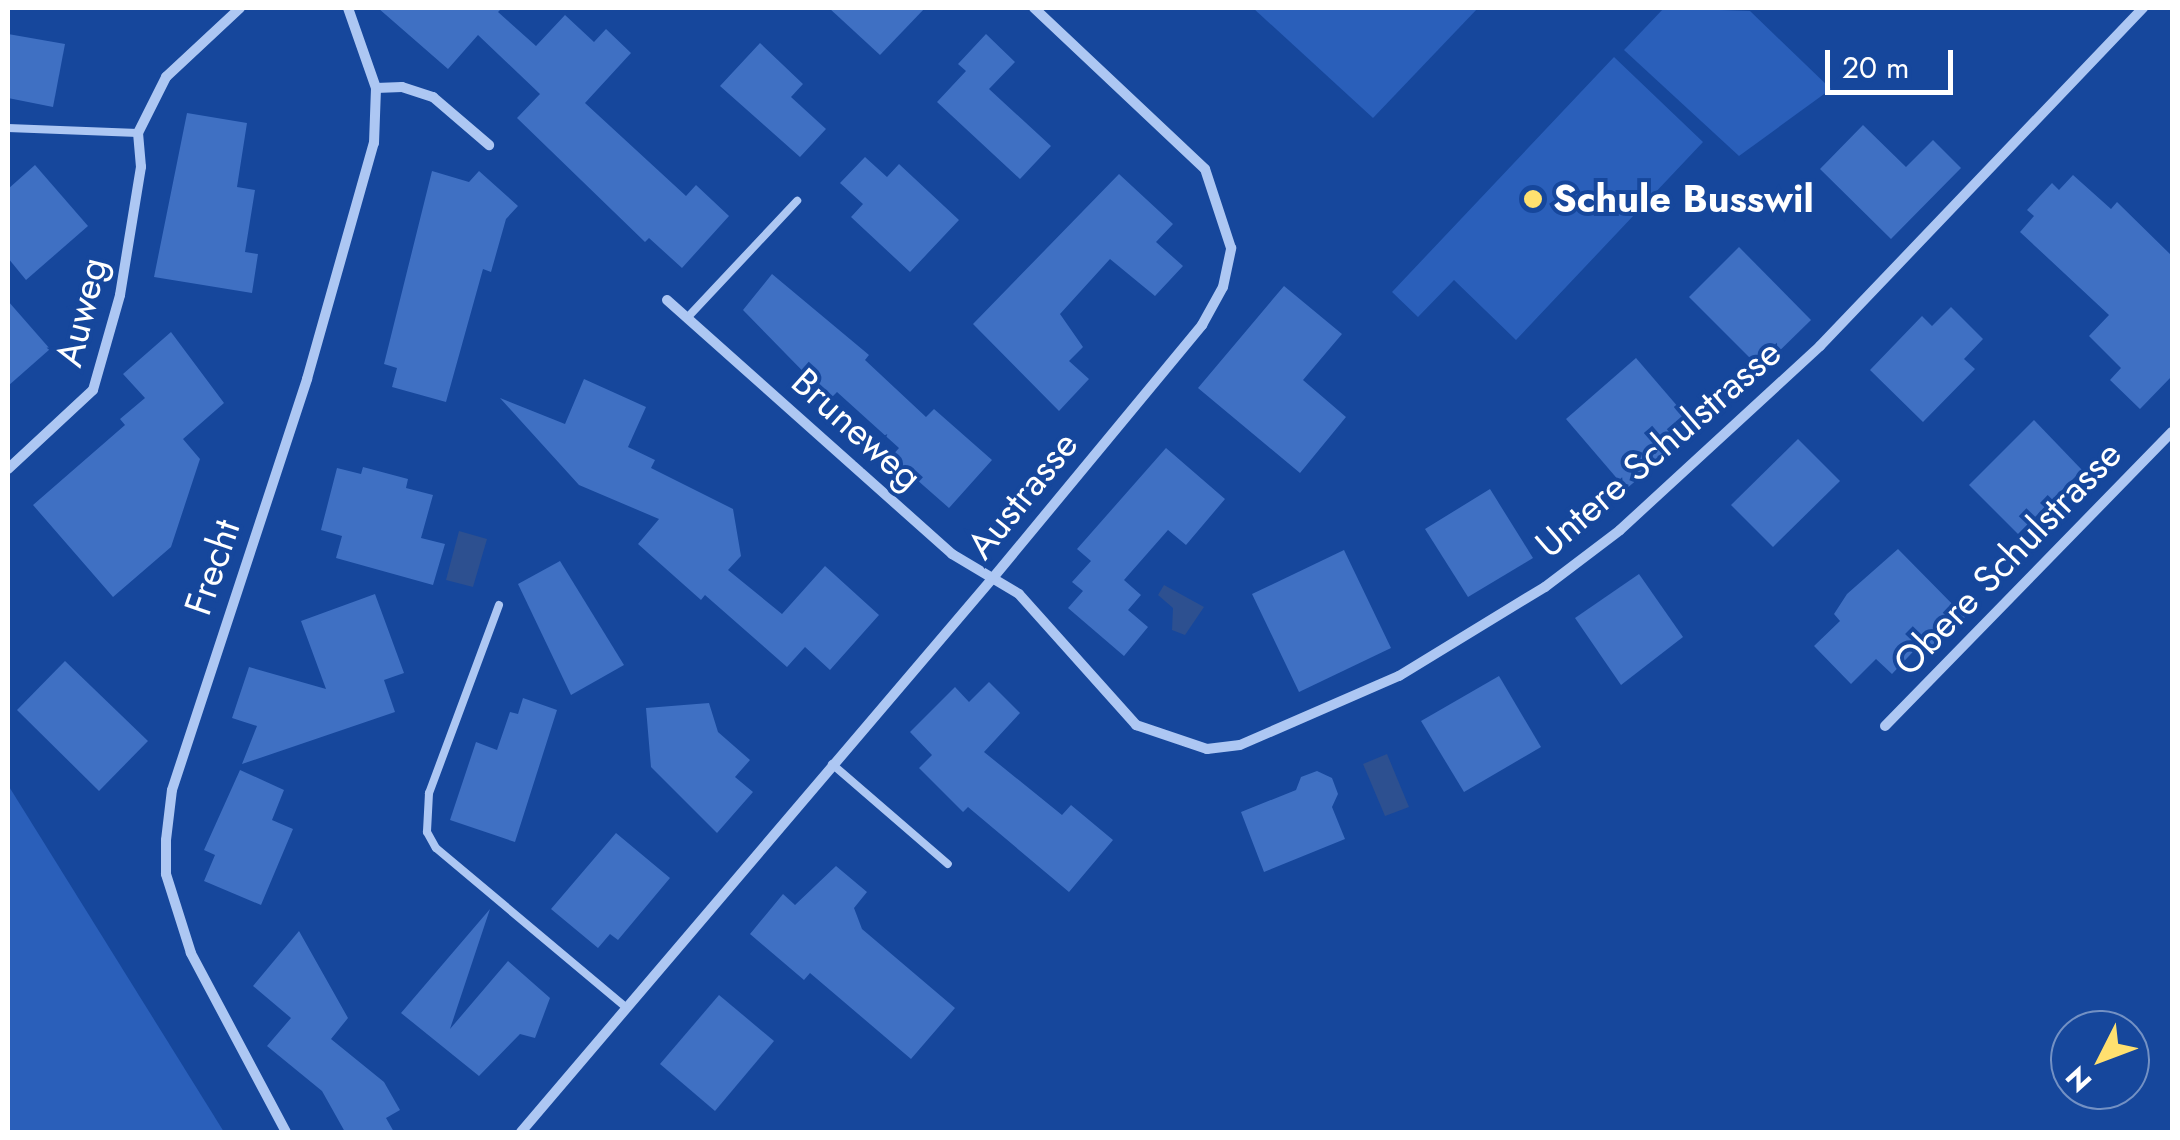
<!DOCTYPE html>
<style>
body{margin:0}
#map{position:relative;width:2180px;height:1140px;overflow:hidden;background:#16479c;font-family:Jost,sans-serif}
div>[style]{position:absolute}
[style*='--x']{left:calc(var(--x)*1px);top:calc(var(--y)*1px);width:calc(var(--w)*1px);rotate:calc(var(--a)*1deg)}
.green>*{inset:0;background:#2a5fba}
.water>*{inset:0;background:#2d5090}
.building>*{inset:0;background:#3f70c3}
.lane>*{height:8px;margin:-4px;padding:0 4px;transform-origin:4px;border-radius:4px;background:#adc7f3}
.street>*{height:10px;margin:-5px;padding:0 5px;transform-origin:5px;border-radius:5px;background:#adc7f3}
.dots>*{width:28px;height:28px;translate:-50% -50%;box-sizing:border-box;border:5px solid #16479c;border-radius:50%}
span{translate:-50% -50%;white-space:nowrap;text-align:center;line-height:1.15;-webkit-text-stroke:8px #16479c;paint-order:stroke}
.poi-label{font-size:38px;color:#fff;font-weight:700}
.left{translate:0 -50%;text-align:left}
.street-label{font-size:38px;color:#fff}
.frame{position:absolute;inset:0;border:10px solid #fff;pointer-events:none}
.north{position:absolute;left:2050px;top:1010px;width:100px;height:100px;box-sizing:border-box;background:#16479c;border:2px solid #7391c4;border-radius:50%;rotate:228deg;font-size:28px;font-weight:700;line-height:40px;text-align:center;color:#fff}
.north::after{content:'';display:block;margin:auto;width:35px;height:45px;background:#ffe06f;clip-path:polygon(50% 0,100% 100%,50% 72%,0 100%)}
.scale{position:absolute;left:1825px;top:50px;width:128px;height:45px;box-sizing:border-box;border:5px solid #fff;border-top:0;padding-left:12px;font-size:30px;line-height:35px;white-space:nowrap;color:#fff;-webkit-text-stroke:8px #16479c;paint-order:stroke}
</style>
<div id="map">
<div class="green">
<div style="clip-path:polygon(1253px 8px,1478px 8px,1373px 118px)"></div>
<div style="clip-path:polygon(1664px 8px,1750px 11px,1831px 89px,1739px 156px,1624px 50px)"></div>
<div style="clip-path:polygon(1614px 57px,1703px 142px,1516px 340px,1454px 280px,1418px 317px,1392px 292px)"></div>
<div style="clip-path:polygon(8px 785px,224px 1132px,8px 1132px)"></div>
</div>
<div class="water">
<div style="clip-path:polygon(459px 531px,487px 539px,473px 587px,446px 580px)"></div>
<div style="clip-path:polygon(1164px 585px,1204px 607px,1185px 635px,1172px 630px,1173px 608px,1158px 595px)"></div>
<div style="clip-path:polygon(1387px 754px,1409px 807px,1385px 816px,1363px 764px)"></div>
</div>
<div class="building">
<div style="clip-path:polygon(378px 8px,502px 8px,498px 12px,536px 46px,565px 15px,594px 42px,606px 29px,631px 53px,585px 103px,686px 196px,696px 185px,729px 216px,682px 268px,649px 238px,645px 242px,517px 118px,540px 94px,478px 35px,448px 69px)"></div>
<div style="clip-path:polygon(829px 8px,925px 8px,880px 55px)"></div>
<div style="clip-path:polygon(8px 34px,65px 44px,53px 107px,8px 98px)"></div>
<div style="clip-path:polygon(986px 34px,1015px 62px,989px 89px,1051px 146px,1020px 179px,937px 102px,966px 71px,958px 64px)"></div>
<div style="clip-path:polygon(760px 43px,803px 84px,791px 97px,826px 129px,800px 157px,720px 86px)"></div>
<div style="clip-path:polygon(187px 113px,247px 123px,237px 187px,255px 190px,245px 252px,258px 254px,252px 293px,154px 277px)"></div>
<div style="clip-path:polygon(1863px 125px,1906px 167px,1933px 140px,1961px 168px,1891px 239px,1820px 169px)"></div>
<div style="clip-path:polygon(865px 157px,887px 177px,899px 164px,959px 220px,910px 272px,851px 217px,863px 204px,840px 183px)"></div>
<div style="clip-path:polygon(35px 165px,88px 226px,26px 280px,8px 258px,8px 189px)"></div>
<div style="clip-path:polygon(432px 171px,469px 182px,479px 171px,518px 206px,506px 219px,491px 272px,483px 269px,446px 402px,392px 387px,397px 368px,384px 364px)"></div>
<div style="clip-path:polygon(1119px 174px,1173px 224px,1156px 242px,1183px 266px,1155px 296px,1110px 259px,1060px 314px,1083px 347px,1069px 361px,1089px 379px,1059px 411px,973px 324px)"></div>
<div style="clip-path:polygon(2073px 175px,2111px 209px,2117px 202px,2172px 256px,2172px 376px,2140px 409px,2110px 380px,2121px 368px,2089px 336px,2109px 315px,2020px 232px,2034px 216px,2027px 210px,2052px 183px,2059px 190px)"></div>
<div style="clip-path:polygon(1739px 247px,1811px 320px,1761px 369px,1689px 297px)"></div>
<div style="clip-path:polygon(772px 274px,869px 355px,865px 360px,926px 417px,934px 409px,992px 460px,949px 508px,891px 457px,899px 448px,837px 392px,830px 399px,743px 310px)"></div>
<div style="clip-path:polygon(1284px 286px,1342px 334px,1303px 380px,1346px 417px,1300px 473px,1198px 388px)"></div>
<div style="clip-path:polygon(8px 301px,50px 349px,8px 386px)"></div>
<div style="clip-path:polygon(1951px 307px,1983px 339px,1964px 359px,1975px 369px,1923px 422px,1870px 370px,1922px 316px,1932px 326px)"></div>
<div style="clip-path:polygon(171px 332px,224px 403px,183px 439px,200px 459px,171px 547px,113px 597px,33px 505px,125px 425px,120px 419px,145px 398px,123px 374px)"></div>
<div style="clip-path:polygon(1636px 358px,1697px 429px,1626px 489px,1566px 419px)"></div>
<div style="clip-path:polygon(584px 379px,646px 407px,628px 447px,655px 460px,651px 468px,733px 509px,741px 556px,728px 570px,782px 614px,825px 566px,879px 615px,830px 670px,805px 647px,787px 667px,705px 595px,701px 600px,638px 544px,659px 519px,579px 485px,500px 398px,565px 424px)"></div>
<div style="clip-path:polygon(2034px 420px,2082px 470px,2018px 534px,1969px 485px)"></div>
<div style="clip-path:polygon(1798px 439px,1840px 481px,1773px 547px,1731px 505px)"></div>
<div style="clip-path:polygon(1166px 448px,1225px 499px,1186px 545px,1168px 530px,1124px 580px,1141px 595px,1128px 610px,1148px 627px,1124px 656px,1068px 608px,1083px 591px,1072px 582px,1091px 561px,1077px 549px)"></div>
<div style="clip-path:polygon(363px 467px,408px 479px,406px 488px,433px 495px,421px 538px,445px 544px,433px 585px,336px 558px,342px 536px,321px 530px,337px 468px,361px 474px)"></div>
<div style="clip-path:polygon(1490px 489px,1533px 558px,1468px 597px,1425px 529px)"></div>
<div style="clip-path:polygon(1898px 549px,1965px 617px,1934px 648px,1925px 639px,1892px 674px,1876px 659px,1851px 684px,1814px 646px,1840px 621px,1834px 614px,1847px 594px)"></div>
<div style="clip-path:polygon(1344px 550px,1391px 648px,1299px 692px,1252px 594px)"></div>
<div style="clip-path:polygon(560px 561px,624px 665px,571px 695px,518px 584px)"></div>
<div style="clip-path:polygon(1639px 574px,1683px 637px,1621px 685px,1575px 618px)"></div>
<div style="clip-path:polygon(375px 594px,404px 673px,384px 680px,395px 712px,242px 764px,257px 726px,232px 718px,249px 667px,326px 689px,301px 621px)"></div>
<div style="clip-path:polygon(65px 661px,148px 741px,99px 791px,17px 710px)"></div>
<div style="clip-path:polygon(1499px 676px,1541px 747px,1464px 792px,1421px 721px)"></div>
<div style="clip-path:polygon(989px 682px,1020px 713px,984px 752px,1062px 815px,1071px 805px,1113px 840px,1069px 892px,968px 807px,963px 812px,919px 768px,932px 755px,910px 732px,955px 687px,969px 702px)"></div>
<div style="clip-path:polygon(523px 698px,557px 710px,515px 842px,450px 820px,476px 742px,497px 750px,510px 712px,518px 714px)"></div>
<div style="clip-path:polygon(709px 703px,718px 732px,750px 760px,735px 777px,753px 792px,717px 833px,651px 767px,646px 708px)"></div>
<div style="clip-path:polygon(240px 770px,284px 790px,272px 820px,293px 829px,261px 905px,204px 881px,215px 855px,204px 850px)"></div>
<div style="clip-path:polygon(1317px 771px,1332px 778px,1338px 794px,1332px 807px,1345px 839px,1264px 872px,1241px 812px,1296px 790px,1301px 777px)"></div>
<div style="clip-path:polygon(616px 833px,670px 878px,618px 940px,610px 934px,598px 948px,551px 909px)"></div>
<div style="clip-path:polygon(836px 866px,867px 892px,854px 908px,862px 929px,955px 1008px,911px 1059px,810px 973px,804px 980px,750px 934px,783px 894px,795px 905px)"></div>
<div style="clip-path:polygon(490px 909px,450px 1029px,508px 961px,550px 998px,535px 1038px,520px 1034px,479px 1076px,401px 1013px)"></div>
<div style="clip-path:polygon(299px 931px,348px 1018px,331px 1039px,384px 1082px,400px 1110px,386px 1118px,394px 1132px,345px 1132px,322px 1091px,267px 1046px,291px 1018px,253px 986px)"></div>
<div style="clip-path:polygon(719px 995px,774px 1041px,715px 1111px,660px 1064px)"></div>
</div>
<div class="lane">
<div style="--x:8;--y:128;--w:130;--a:2.2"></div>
<div style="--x:687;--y:318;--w:161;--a:-46.8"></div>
<div style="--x:499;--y:605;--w:201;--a:110.4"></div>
<div style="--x:429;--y:793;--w:39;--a:93"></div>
<div style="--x:427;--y:832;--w:18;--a:61"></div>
<div style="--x:436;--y:848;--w:249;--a:40"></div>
<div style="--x:832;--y:764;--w:153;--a:40.8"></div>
</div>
<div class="street">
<div style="--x:376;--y:88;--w:26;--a:-2"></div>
<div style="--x:402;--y:87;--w:33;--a:18"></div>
<div style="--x:433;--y:97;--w:74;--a:40.6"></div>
<div style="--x:667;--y:300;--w:382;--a:41.7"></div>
<div style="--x:952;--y:554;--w:78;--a:30.8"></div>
<div style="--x:1019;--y:594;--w:176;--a:48.2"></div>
<div style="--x:1136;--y:725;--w:75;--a:18.7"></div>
<div style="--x:1207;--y:749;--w:33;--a:-7"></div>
<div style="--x:1240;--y:745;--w:173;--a:-23.5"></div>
<div style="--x:1399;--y:676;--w:171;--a:-31.4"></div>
<div style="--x:1545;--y:587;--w:94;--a:-37.2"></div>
<div style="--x:1620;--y:530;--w:272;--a:-42.6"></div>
<div style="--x:1820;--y:346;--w:468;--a:-46.3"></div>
<div style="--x:8;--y:469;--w:116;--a:-42.9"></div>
<div style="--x:93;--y:390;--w:99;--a:-74.1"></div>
<div style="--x:120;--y:295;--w:130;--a:-80.7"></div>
<div style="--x:141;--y:167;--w:34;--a:-95"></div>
<div style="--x:138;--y:133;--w:63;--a:-63.4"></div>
<div style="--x:166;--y:77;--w:101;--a:-43"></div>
<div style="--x:1885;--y:726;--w:411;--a:-45.7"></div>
<div style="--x:286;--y:1132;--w:203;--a:-118"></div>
<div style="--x:191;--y:953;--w:83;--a:-107.6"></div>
<div style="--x:166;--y:874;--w:34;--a:-90"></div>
<div style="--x:166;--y:840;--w:50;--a:-83.2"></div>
<div style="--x:172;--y:790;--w:433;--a:-71.8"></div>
<div style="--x:307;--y:379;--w:245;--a:-74.2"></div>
<div style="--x:374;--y:143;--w:55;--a:-87.9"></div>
<div style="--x:376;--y:88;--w:85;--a:-109.3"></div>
<div style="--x:521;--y:1132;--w:726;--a:-49.58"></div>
<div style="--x:992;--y:579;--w:330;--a:-50.4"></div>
<div style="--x:1202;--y:325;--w:43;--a:-61.1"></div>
<div style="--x:1223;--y:287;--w:40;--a:-78"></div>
<div style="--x:1231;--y:248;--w:83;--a:-108.2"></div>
<div style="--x:1205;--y:169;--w:235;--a:-136.7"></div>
</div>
<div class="dots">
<div style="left:1533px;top:199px;background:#ffe06f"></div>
</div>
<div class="poi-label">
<span class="left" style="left:1553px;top:199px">Schule Busswil</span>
</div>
<div class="street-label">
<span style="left:81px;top:312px;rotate:-76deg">Auweg</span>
<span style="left:857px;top:429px;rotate:42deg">Bruneweg</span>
<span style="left:1658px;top:448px;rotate:-41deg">Untere Schulstrasse</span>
<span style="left:1022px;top:495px;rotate:-51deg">Austrasse</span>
<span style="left:2007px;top:558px;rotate:-46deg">Obere Schulstrasse</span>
<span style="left:212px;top:567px;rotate:-71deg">Frecht</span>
</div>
<div class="frame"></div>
<div class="north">N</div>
<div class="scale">20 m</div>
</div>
